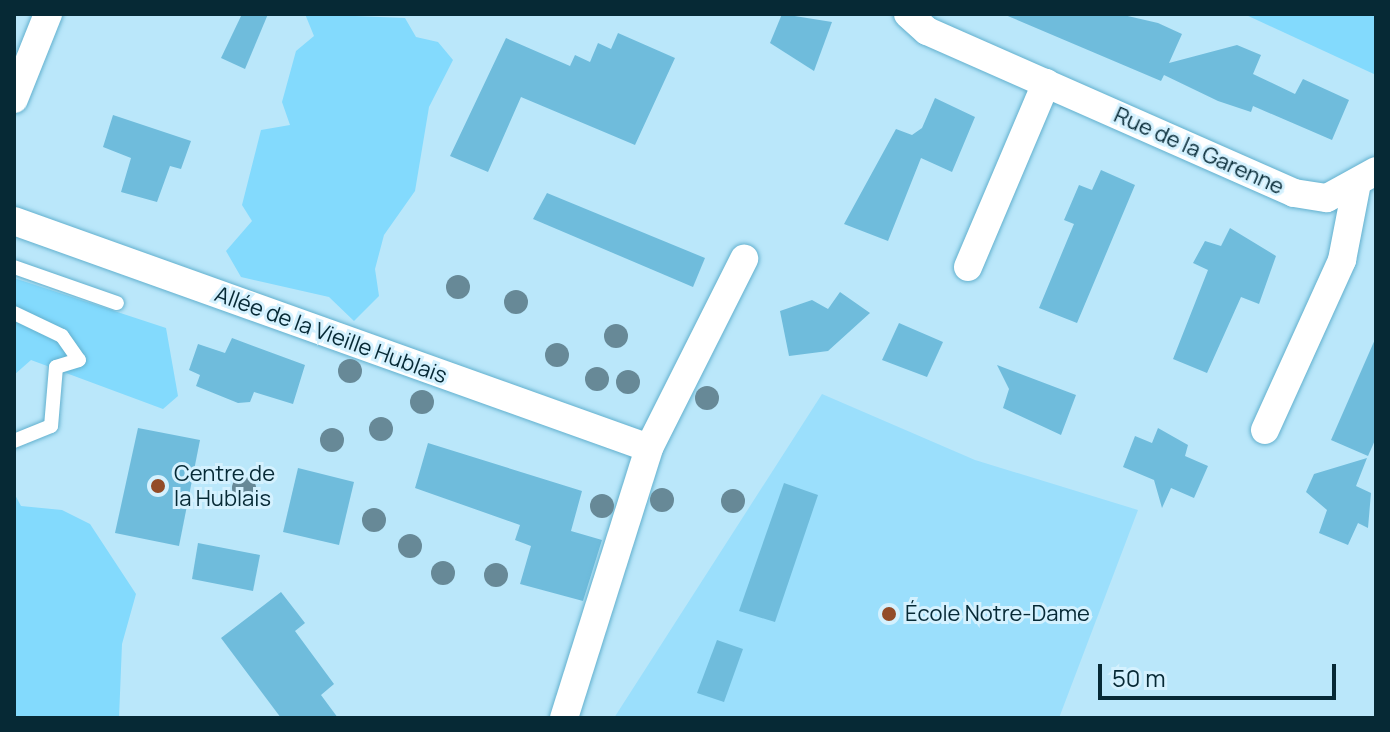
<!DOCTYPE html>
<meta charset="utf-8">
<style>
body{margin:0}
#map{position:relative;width:1390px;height:732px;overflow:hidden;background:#bae7fa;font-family:Manrope,sans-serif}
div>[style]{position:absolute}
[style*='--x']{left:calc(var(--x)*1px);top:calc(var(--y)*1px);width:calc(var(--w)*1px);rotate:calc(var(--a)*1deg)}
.built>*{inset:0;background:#9bdffc}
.green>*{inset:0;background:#83dafd}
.building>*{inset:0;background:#6fbcdc}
.roads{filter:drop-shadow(0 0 2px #62b0ce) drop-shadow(0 0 2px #62b0ce)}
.lane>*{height:14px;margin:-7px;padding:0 7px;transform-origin:7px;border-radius:7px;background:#fff}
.street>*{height:28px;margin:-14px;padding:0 14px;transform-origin:14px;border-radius:14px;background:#fff}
.trees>*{width:24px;height:24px;margin:-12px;border-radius:50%;background:#678997}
.dots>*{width:22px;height:22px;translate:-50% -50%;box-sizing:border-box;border:4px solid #d4f1fe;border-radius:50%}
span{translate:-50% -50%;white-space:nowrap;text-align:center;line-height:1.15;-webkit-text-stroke:6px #d4f1fe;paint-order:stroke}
.street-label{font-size:22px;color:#062935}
.poi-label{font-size:22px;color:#062935}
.left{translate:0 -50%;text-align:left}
.frame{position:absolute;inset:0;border:16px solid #062935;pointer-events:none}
.scale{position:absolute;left:1098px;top:664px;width:238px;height:36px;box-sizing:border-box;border:4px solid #062935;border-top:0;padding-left:10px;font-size:24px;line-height:28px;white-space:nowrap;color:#062935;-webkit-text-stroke:6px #d4f1fe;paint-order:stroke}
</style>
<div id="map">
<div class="built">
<div style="clip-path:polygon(822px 394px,975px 460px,1138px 510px,1059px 718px,614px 718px)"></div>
</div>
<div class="green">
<div style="clip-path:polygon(305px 14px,405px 18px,416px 37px,438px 42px,453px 60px,429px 107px,415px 191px,384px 235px,375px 269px,379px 296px,354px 321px,329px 297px,241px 277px,226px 251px,252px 221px,242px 205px,261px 130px,290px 125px,282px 102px,296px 51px,314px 36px)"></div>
<div style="clip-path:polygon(1244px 14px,1376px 14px,1376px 75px)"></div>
<div style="clip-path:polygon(14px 278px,166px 328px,178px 396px,163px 409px,31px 360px,14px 375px)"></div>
<div style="clip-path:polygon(14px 493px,21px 506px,62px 510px,90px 524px,136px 594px,122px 644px,119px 718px,14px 718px)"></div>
</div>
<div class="building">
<div style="clip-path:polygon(242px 14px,268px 14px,245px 69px,221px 58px)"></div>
<div style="clip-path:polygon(782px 14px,832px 22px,814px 71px,770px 43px)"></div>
<div style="clip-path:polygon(1003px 14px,1119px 14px,1158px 23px,1182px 34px,1169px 63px,1237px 45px,1261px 55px,1253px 74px,1295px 94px,1303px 79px,1349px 100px,1332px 140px,1253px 106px,1251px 112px,1218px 101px,1164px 75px,1161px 81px)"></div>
<div style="clip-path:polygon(618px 33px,675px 58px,635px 145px,521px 97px,488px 172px,450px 156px,506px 38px,570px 66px,575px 55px,590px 62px,598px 43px,611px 49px)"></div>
<div style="clip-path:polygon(935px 98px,975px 117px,952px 172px,921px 158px,888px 241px,844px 224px,896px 129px,912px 135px,922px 128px)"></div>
<div style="clip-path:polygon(113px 115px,191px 141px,181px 169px,170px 166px,157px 202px,121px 192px,131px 158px,103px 147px)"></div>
<div style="clip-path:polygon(1101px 170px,1135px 185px,1077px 323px,1039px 308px,1074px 224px,1064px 220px,1079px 185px,1092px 190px)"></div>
<div style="clip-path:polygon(547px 193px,705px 258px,693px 287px,533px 219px)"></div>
<div style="clip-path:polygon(1230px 228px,1276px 256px,1259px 304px,1241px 297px,1207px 373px,1173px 359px,1208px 270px,1193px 263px,1205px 241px,1221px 246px)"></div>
<div style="clip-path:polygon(840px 292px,870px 313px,828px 351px,789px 356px,780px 311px,812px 300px,828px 309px)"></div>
<div style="clip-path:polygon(899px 323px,943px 342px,927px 377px,882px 360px)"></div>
<div style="clip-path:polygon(1376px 337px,1376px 438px,1368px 456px,1331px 440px)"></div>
<div style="clip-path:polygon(232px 338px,305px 365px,293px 404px,254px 392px,250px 402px,238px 403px,196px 386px,200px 375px,189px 370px,198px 344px,225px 353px)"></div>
<div style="clip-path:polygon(997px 365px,1076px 395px,1061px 435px,1003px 408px,1009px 389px)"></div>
<div style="clip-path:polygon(138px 428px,200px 440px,179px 546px,115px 533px)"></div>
<div style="clip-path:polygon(1158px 428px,1188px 445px,1185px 456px,1208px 466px,1194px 498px,1171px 488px,1162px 508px,1154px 480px,1123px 467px,1135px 436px,1152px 443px)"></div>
<div style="clip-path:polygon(428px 443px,582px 491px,571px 531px,602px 540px,583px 601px,520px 584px,531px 546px,515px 540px,520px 525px,415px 488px)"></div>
<div style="clip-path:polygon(1367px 458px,1356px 486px,1371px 493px,1368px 528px,1358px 523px,1348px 545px,1319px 533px,1327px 510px,1306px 492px,1314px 474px)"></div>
<div style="clip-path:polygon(298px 468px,354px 482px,339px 545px,283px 532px)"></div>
<div style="clip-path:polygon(784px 483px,818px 495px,775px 622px,739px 611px)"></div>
<div style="clip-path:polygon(198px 543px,260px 555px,253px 591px,192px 579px)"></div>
<div style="clip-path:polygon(281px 592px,305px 623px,295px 631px,334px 684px,321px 695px,338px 718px,281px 718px,221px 638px)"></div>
<div style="clip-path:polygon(717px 640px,743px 649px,724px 702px,697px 693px)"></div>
</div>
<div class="roads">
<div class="lane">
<div style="--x:14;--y:267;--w:109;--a:19.3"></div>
<div style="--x:14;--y:313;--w:53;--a:25.6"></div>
<div style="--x:62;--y:336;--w:29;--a:55"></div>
<div style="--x:79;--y:360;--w:24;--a:163"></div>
<div style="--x:56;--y:367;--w:59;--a:94.8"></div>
<div style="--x:51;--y:426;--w:40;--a:158"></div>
</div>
<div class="street">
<div style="--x:908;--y:14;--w:25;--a:42"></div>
<div style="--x:927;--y:31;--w:401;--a:23.8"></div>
<div style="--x:1294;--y:193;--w:33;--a:9"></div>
<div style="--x:1327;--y:198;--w:56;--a:-28.9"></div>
<div style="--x:14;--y:99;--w:92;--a:-68.2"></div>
<div style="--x:14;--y:221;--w:674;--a:19.67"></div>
<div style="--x:649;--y:448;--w:212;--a:-63.3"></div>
<div style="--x:968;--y:267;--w:200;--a:-67"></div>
<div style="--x:1265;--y:430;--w:187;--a:-65.6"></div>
<div style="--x:1342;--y:260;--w:73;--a:-79"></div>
<div style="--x:564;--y:718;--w:283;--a:-72.5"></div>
</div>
</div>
<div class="trees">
<div style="left:458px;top:287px"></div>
<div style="left:516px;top:302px"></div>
<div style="left:616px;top:336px"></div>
<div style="left:557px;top:355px"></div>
<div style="left:350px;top:371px"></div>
<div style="left:597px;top:379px"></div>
<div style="left:628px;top:382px"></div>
<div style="left:707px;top:398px"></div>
<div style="left:422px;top:402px"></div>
<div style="left:381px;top:429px"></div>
<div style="left:332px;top:440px"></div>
<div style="left:244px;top:488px"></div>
<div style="left:662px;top:500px"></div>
<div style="left:733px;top:501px"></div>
<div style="left:602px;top:506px"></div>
<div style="left:374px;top:520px"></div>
<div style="left:410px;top:546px"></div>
<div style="left:443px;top:573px"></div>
<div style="left:496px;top:575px"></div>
</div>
<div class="dots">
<div style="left:158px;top:486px;background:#934c28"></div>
<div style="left:889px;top:614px;background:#934c28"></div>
</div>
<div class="street-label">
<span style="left:1199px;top:151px;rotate:24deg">Rue de la Garenne</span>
<span style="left:331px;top:335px;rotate:20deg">Allée de la Vieille Hublais</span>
</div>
<div class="poi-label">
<span class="left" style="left:174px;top:486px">Centre de<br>la Hublais</span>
<span class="left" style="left:905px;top:614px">École Notre-Dame</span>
</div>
<div class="frame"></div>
<div class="scale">50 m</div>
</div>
